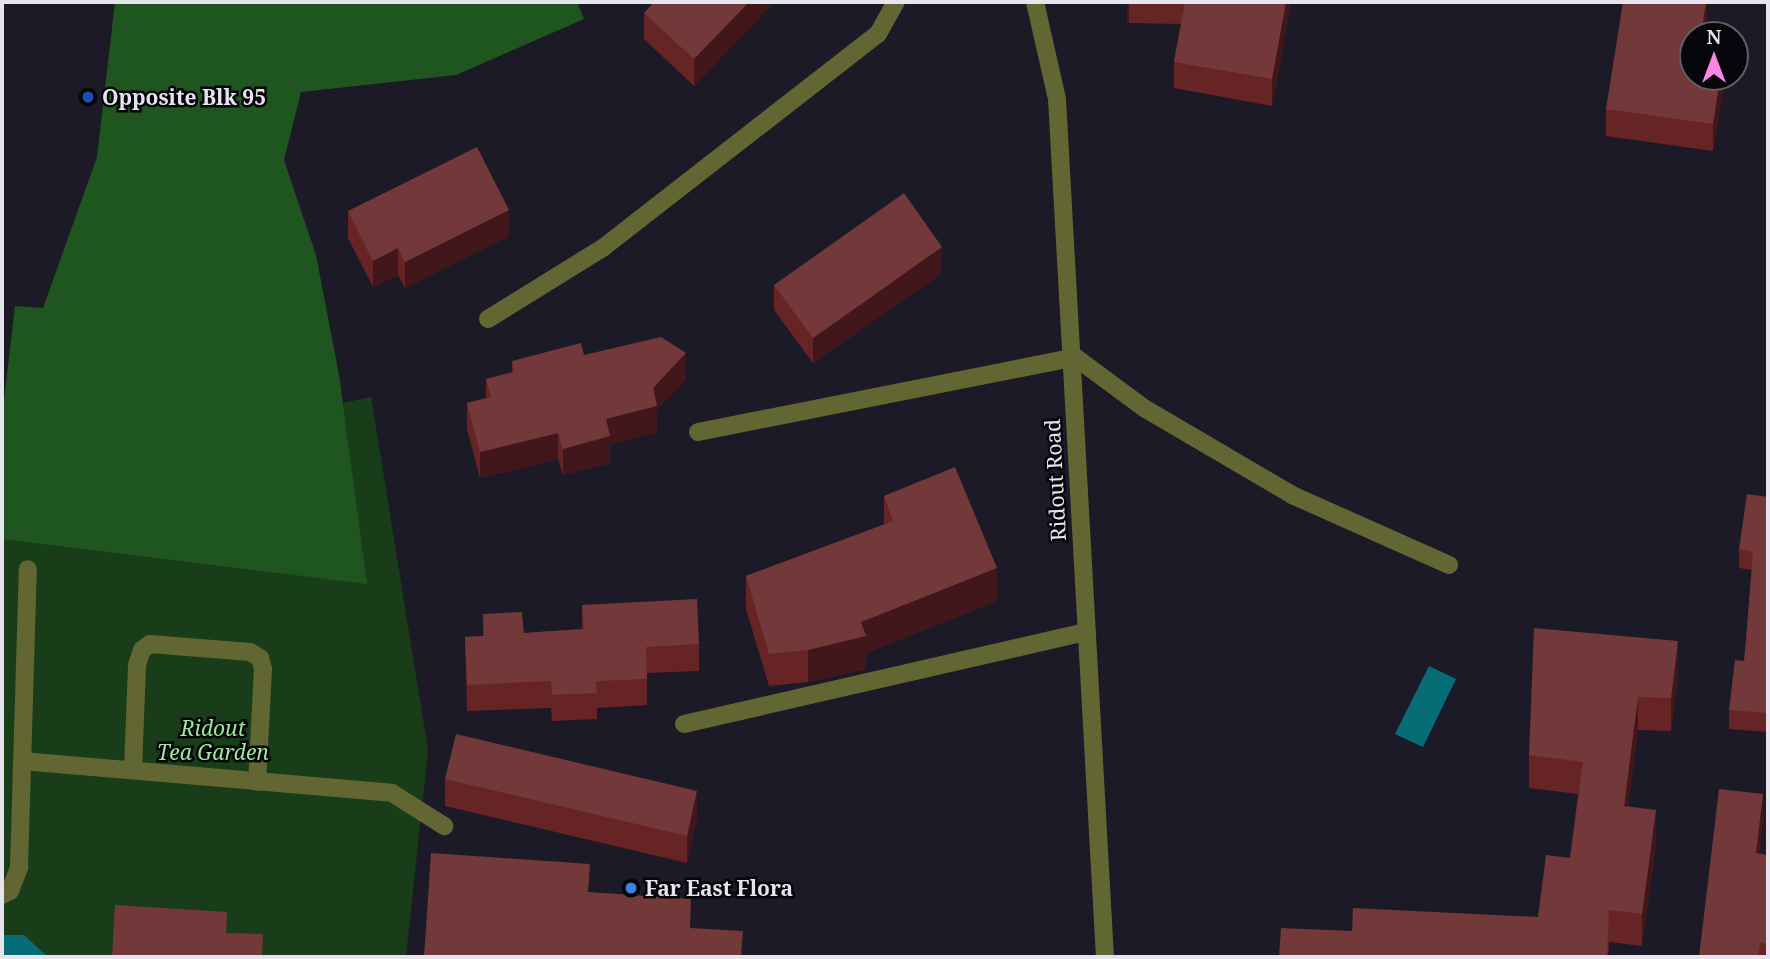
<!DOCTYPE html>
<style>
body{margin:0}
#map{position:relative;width:1770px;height:959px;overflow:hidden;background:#1c1a27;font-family:"Noto Serif",serif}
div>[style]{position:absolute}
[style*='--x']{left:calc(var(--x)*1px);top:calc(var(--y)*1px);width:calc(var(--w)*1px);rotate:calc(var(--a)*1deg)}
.green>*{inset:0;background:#1a3d19}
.forest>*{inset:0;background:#1f551f}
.water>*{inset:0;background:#066d76}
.minor>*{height:18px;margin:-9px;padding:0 9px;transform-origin:9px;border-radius:9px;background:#616633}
.wall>*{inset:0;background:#662424}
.shaded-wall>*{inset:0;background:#42171c}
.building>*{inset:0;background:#73383a}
.dots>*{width:19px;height:19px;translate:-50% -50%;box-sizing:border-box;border:4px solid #07060b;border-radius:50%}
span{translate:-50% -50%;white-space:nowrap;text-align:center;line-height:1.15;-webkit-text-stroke:5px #07060b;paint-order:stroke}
.poi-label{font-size:21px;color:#e6e5ee;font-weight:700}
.left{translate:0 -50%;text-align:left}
.street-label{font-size:21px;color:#e6e5ee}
.park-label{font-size:21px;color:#9ce999;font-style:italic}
.frame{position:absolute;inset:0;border:4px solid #e6e5ee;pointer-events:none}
.north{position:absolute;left:1679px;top:21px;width:70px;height:70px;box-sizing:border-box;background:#07060b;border:2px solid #605f66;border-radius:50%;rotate:0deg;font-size:19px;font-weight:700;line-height:28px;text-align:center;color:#e6e5ee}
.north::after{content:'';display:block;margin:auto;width:24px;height:32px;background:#fc86e4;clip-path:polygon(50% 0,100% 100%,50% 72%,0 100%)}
</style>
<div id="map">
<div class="green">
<div style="clip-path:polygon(371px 397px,428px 750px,406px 957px,2px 957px,2px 476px)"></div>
</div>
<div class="forest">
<div style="clip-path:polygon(115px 2px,577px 2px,584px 19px,456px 75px,301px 92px,284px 160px,316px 255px,339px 375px,367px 584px,2px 539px,2px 417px,15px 306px,43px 308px,97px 157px)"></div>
</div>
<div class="water">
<div style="clip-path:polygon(1429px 666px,1456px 679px,1423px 747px,1395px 734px)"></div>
<div style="clip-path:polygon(2px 935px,24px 935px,48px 957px,2px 957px)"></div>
</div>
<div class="minor">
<div style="--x:1035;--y:2;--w:99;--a:77.2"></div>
<div style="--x:1057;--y:99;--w:859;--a:86.8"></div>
<div style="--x:488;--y:319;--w:137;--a:-31.8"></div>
<div style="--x:604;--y:247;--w:347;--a:-37.9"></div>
<div style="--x:878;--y:34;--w:37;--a:-61"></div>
<div style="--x:1071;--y:354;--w:91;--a:36.5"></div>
<div style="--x:1144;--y:408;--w:172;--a:30.4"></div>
<div style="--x:1292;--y:495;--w:172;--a:24"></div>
<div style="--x:698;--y:432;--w:380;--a:-11.2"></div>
<div style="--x:684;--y:724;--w:413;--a:-12.9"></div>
<div style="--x:22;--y:761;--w:371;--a:4.9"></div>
<div style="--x:392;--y:793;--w:62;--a:32.4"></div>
<div style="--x:133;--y:770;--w:105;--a:-87.8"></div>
<div style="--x:137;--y:665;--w:16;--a:-72"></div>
<div style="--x:142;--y:650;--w:10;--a:-37"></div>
<div style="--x:150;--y:644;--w:100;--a:4.6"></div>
<div style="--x:250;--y:652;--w:12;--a:31"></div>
<div style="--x:260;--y:658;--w:11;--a:75"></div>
<div style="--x:263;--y:669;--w:113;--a:93"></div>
<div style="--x:2;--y:895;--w:9;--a:-27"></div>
<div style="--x:10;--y:891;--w:26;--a:-69"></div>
<div style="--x:19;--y:867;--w:298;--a:-88.3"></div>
</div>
<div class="wall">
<div style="clip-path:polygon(774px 2px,694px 86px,644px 39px,644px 13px)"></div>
<div style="clip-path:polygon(1127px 2px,1291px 2px,1272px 106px,1174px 88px,1174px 62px,1181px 24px,1129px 23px,1127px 28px)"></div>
<div style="clip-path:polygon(1707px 2px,1707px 21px,1693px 35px,1725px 77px,1713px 151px,1606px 136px,1606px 109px)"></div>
<div style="clip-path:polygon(348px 211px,509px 236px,405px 288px,398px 275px,373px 287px,348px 238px)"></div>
<div style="clip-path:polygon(942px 273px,813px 363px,774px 310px,774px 285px)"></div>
<div style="clip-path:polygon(584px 355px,686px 379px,657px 409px,657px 432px,610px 444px,610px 463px,563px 475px,558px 459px,480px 478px,467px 429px,467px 403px,486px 398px,486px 379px,512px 372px,512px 361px)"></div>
<div style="clip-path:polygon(884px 496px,997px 601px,866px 653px,866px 669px,808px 682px,769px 686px,746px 609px,746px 576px,884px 525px)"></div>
<div style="clip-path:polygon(1768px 497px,1768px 732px,1729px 729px,1729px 710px,1744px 661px,1752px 570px,1739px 568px,1739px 549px)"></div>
<div style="clip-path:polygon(582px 605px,699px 644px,699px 671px,647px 673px,647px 705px,597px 708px,597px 719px,552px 721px,551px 708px,467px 711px,465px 637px,483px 636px,483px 614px,524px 633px,582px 629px)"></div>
<div style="clip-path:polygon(1678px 674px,1671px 731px,1638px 730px,1628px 806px,1656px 843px,1642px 946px,1609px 942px,1608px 957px,1279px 957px,1352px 931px,1538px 917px,1570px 858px,1578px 794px,1529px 788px,1529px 755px)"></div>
<div style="clip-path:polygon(445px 779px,697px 817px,687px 863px,445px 806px)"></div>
<div style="clip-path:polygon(1763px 817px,1759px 854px,1768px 855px,1768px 957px,1699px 957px)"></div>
</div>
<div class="shaded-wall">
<div style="clip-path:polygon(749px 2px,774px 2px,694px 86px,694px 59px)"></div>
<div style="clip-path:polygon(1127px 2px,1129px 2px,1129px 23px,1127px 28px)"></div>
<div style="clip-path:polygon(1286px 2px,1291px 2px,1272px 106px,1272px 79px)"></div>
<div style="clip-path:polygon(1706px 2px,1707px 2px,1707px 21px,1705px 35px,1701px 35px)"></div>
<div style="clip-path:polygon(1720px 77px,1725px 77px,1713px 151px,1713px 124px)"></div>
<div style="clip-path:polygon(509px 210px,509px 236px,405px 288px,405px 262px)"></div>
<div style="clip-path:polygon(942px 247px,942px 273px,813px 363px,813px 338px)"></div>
<div style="clip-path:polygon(398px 248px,398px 275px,373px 287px,373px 261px)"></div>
<div style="clip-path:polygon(686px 353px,686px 379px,657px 409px,657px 432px,610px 444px,610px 463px,563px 475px,563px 449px,653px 388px)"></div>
<div style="clip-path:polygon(558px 433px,558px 459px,480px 478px,480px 452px)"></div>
<div style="clip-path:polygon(997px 568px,997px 601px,866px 653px,866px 669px,808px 682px,808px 650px,861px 622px)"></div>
<div style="clip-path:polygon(1678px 641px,1678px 674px,1671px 731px,1671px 698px)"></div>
<div style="clip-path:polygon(1638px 697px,1638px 730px,1624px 839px,1624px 806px)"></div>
<div style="clip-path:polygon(697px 791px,697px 817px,687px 863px,687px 836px)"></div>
<div style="clip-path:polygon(1763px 794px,1763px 817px,1756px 876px,1756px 853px)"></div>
<div style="clip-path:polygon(1656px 810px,1656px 843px,1642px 946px,1642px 914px)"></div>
</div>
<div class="building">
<div style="clip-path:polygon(654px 2px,749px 2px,694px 59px,644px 13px)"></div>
<div style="clip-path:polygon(1185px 2px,1286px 2px,1272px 79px,1174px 62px)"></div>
<div style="clip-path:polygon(1623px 2px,1706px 2px,1701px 35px,1693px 35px,1693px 77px,1720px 77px,1713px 124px,1606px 109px)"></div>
<div style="clip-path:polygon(477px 147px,509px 210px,405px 262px,398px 248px,373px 261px,348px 211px)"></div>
<div style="clip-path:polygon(904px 193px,942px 247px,813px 338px,774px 285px)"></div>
<div style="clip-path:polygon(661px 337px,686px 353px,653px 388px,657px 406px,606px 419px,610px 436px,563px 449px,558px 433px,480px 452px,467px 403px,491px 397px,486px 379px,514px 372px,512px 361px,581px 343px,584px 355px)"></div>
<div style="clip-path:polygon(955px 467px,997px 568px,861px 622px,866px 636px,808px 650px,769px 654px,746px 576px,893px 521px,884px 496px)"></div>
<div style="clip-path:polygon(1747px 494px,1768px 497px,1768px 713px,1729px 710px,1735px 660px,1744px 661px,1745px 653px,1753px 552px,1739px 549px)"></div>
<div style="clip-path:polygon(697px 599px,699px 644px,646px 647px,647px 679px,596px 681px,597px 693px,552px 695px,551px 681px,467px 685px,465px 637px,484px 636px,483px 614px,522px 612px,524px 633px,584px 629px,582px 605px)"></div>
<div style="clip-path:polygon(1534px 628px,1678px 641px,1671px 698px,1638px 697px,1624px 806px,1656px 810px,1642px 914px,1609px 910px,1607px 957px,1279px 957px,1281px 928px,1352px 931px,1353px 908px,1538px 917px,1546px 855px,1570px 858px,1583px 762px,1529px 755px)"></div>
<div style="clip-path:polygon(456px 734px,697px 791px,687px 836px,445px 779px)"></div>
<div style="clip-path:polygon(1719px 789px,1763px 794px,1756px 853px,1768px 855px,1768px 944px,1760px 943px,1758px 957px,1699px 957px)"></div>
<div style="clip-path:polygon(431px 853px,590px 864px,588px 892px,691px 899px,690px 928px,743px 931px,741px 957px,424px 957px)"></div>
<div style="clip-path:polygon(115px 905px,227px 912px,226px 933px,263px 934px,262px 957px,112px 957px)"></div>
</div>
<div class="dots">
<div style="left:88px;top:97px;background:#1a4fb4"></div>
<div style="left:631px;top:888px;background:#3f7fe0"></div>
</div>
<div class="poi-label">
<span class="left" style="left:102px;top:97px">Opposite Blk 95</span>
<span class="left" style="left:645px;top:888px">Far East Flora</span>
</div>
<div class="street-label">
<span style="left:1055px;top:480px;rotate:-93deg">Ridout Road</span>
</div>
<div class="park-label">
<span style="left:213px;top:740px">Ridout<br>Tea Garden</span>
</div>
<div class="frame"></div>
<div class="north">N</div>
</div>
